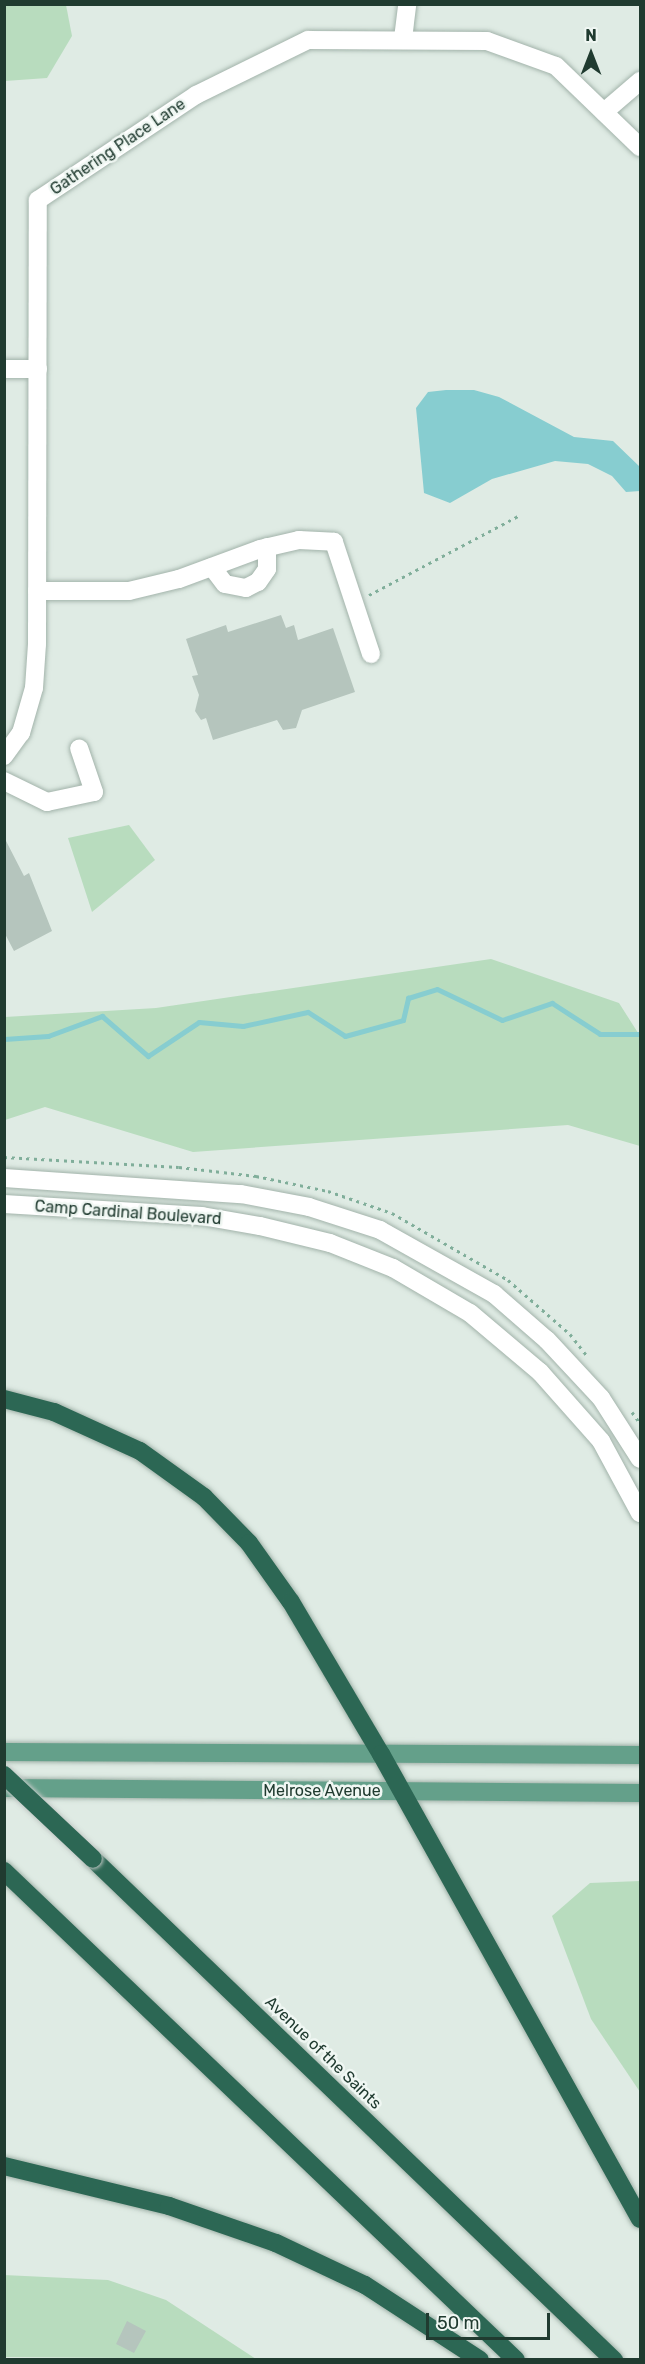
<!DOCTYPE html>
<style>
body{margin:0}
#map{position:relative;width:645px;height:2364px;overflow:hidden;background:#dfebe4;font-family:Rubik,sans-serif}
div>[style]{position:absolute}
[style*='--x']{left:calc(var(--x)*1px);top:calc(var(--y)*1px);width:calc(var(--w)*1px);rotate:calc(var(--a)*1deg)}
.green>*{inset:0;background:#b8dcbe}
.water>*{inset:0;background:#87cdd0}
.stream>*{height:5px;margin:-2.5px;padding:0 2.5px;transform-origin:2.5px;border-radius:2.5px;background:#87cdd0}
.building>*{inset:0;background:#b5c5bd}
.path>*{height:3px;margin-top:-1.5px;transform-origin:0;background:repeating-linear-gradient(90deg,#80ae9a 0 3px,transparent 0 7.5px)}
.roads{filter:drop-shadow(0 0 2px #a2b3aa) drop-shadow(0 0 2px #a2b3aa)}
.minor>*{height:18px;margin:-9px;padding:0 9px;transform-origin:9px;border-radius:9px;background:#fff}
.major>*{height:18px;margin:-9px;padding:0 9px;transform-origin:9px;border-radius:9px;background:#64a08a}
.highway>*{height:18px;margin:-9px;padding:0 9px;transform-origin:9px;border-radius:9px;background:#2c6754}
.bridges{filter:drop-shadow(0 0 2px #c1c8c5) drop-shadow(0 0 2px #c1c8c5)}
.highway-bridge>*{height:18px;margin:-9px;padding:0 9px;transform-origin:9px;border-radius:9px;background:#2c6754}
span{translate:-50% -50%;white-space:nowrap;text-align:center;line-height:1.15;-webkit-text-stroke:5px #f0f7f3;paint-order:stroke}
.street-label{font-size:16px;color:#203b30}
.frame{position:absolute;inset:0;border:6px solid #203b30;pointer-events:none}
.north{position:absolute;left:561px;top:24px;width:60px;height:60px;-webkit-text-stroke:4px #f0f7f3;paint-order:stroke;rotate:0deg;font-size:16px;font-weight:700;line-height:24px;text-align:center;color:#203b30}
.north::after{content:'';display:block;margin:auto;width:21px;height:27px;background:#203b30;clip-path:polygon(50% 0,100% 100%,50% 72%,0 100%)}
.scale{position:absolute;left:426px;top:2313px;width:124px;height:27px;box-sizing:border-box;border:3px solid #203b30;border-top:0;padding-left:8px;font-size:18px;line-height:21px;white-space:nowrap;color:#203b30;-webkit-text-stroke:4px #f0f7f3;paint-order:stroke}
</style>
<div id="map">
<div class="green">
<div style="clip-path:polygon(5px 4px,66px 5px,72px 36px,47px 78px,5px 81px)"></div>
<div style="clip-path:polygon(129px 825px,155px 860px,92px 912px,68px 838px)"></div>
<div style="clip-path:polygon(491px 959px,619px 1003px,640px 1036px,640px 1146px,568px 1125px,193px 1152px,45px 1107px,5px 1120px,5px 1017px,156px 1008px)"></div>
<div style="clip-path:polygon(640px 1881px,640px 2092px,591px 2019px,552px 1916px,590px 1883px)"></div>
<div style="clip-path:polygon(4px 2275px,108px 2280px,166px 2300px,256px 2359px,5px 2357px)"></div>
</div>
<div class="water">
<div style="clip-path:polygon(446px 390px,474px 390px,499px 397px,574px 437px,613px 441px,640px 467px,640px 491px,626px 492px,612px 476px,588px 464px,555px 461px,492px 479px,450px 503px,424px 493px,416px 408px,428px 392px)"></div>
</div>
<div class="stream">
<div style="--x:4;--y:1039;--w:44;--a:-3.9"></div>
<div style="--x:48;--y:1036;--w:58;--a:-20.3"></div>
<div style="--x:102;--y:1016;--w:61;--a:41"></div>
<div style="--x:148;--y:1056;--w:61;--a:-33.7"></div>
<div style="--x:199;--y:1022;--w:44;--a:5.2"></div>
<div style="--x:243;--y:1026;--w:66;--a:-12.2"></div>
<div style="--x:308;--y:1012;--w:44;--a:33"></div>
<div style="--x:345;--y:1036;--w:60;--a:-15.4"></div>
<div style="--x:403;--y:1020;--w:23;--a:-77"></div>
<div style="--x:408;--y:998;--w:30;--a:-17"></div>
<div style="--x:437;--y:989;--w:72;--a:25.5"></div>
<div style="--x:502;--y:1020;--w:53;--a:-18.8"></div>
<div style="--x:552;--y:1003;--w:57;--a:32.9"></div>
<div style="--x:600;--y:1034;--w:40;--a:0"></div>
</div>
<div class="building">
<div style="clip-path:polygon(281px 615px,286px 628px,294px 625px,298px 640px,333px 628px,355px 692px,302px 710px,296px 728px,283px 730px,277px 720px,213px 740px,206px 718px,201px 720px,195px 711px,199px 695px,192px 676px,198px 675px,186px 639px,226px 625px,228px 632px)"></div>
<div style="clip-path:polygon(4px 837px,24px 876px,29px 873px,52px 931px,14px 951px,4px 932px)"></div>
<div style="clip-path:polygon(127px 2321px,146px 2331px,134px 2353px,116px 2344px)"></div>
</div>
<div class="path">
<div style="--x:369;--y:595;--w:169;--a:-27.9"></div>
<div style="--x:4;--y:1157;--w:175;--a:3.3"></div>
<div style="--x:179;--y:1167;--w:78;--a:6.7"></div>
<div style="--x:256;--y:1176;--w:74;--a:11.8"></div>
<div style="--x:328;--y:1191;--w:68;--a:19"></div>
<div style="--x:392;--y:1213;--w:134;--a:30"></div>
<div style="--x:508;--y:1280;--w:82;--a:41.1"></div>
<div style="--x:570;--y:1334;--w:28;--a:52"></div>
<div style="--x:632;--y:1412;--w:14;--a:54"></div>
</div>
<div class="roads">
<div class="minor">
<div style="--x:403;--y:39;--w:35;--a:-83"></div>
<div style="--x:604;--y:112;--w:48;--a:-40.7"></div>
<div style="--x:4;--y:369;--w:34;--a:0"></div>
<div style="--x:212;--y:567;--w:21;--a:53"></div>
<div style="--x:225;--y:584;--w:21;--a:11"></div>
<div style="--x:246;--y:588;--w:13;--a:-27"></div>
<div style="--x:258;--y:582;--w:16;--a:-55"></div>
<div style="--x:267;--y:569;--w:22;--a:-90"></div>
<div style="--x:37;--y:591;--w:92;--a:0"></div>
<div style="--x:129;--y:591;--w:51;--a:-13.5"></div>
<div style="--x:179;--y:579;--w:86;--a:-20.3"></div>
<div style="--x:260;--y:549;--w:40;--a:-13"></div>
<div style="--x:299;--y:540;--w:35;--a:3"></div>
<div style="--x:334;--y:542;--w:118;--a:71.7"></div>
<div style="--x:4;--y:756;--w:29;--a:-54"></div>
<div style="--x:21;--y:733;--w:47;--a:-73.9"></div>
<div style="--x:34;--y:688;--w:44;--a:-86.1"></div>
<div style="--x:37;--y:644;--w:444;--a:-89.9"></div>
<div style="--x:38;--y:200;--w:190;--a:-33.6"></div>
<div style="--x:196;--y:95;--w:125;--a:-26.2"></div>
<div style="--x:308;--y:40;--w:179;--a:0.3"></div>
<div style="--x:487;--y:41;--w:73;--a:19.9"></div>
<div style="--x:556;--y:66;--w:117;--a:44"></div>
<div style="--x:4;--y:781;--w:48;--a:26"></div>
<div style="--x:47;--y:802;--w:48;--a:-12"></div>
<div style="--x:94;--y:792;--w:46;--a:-108.8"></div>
<div style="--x:4;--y:1178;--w:238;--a:3.9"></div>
<div style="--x:241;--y:1194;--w:69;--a:10.8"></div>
<div style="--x:309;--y:1207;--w:75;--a:17.9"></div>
<div style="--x:380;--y:1230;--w:131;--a:29.3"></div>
<div style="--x:494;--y:1294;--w:70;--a:41"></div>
<div style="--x:547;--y:1340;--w:79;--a:47"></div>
<div style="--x:601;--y:1398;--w:72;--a:57.4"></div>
<div style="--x:4;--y:1204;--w:198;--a:3.5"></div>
<div style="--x:202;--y:1216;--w:59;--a:9.8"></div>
<div style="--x:260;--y:1226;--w:72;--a:13.7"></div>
<div style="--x:330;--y:1243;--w:68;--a:21.6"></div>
<div style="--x:393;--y:1268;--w:89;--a:30.3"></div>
<div style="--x:470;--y:1313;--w:92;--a:40.1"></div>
<div style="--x:540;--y:1372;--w:92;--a:48.5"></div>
<div style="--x:601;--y:1441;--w:82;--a:61.6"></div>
</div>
<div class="major">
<div style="--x:4;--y:1752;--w:636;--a:0.27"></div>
<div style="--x:6;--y:1788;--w:634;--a:0.45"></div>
</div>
<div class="highway">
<div style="--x:4;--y:1399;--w:52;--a:14.6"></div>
<div style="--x:54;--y:1412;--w:94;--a:24.4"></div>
<div style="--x:140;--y:1451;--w:79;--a:35.7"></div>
<div style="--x:204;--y:1497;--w:64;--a:45.6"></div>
<div style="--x:249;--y:1543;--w:72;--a:54.6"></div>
<div style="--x:291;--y:1602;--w:177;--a:59.4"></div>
<div style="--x:381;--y:1754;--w:532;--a:60.88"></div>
<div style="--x:93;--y:1859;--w:723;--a:43.88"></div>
<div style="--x:4;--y:1871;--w:708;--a:43.68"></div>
<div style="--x:4;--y:2166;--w:170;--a:13.6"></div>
<div style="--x:169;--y:2206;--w:113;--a:19.1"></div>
<div style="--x:276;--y:2243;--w:98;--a:25.3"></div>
<div style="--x:365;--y:2285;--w:137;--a:33.1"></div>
</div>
</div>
<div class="bridges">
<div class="highway-bridge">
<div style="--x:4;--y:1775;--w:122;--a:43.3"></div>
</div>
</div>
<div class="street-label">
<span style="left:118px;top:147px;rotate:-34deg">Gathering Place Lane</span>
<span style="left:128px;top:1213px;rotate:4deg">Camp Cardinal Boulevard</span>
<span style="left:322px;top:1791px">Melrose Avenue</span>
<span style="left:323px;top:2053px;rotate:44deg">Avenue of the Saints</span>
</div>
<div class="frame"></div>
<div class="north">N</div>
<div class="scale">50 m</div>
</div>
